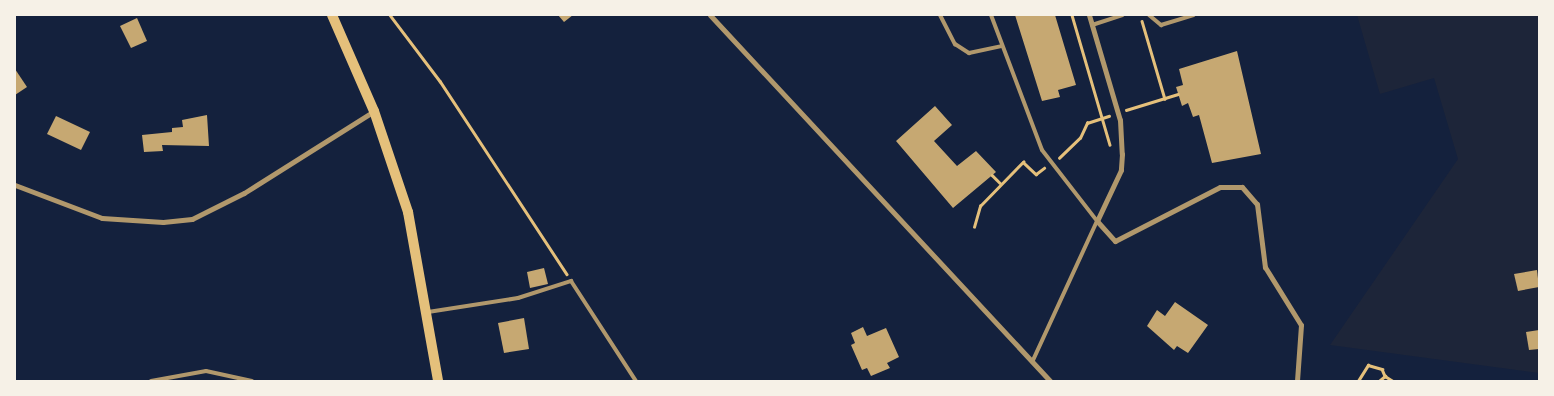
<!DOCTYPE html>
<style>
body{margin:0}
#map{position:relative;width:1554px;height:396px;overflow:hidden;background:#14213d;font-family:Georgia,serif}
div>[style]{position:absolute}
[style*='--x']{left:calc(var(--x)*1px);top:calc(var(--y)*1px);width:calc(var(--w)*1px);rotate:calc(var(--a)*1deg)}
.green>*{inset:0;background:#1d2539}
.building>*{inset:0;background:#c6a872}
.path>*{height:2.5px;margin:-1.25px;padding:0 1.25px;transform-origin:1.25px;border-radius:1.25px;background:#e5c07b}
.service>*{height:4px;margin:-2px;padding:0 2px;transform-origin:2px;border-radius:2px;background:#b1986c}
.minor>*{height:5px;margin:-2.5px;padding:0 2.5px;transform-origin:2.5px;border-radius:2.5px;background:#b1986c}
.secondary>*{height:10px;margin:-5px;padding:0 5px;transform-origin:5px;border-radius:5px;background:#e5c07b}
span{translate:-50% -50%;white-space:nowrap;text-align:center;line-height:1.15;-webkit-text-stroke:5px #f6f1e7;paint-order:stroke}
.frame{position:absolute;inset:0;border:16px solid #f6f1e7;pointer-events:none}
</style>
<div id="map">
<div class="green">
<div style="clip-path:polygon(1357px 15px,1539px 15px,1539px 373px,1330px 345px,1458px 159px,1434px 78px,1380px 94px)"></div>
</div>
<div class="building">
<div style="clip-path:polygon(558px 15px,573px 15px,564px 22px)"></div>
<div style="clip-path:polygon(1015px 15px,1055px 15px,1076px 85px,1058px 90px,1060px 97px,1042px 101px)"></div>
<div style="clip-path:polygon(137px 18px,147px 41px,131px 48px,120px 26px)"></div>
<div style="clip-path:polygon(1237px 51px,1261px 154px,1212px 163px,1199px 115px,1193px 117px,1188px 103px,1182px 106px,1176px 87px,1183px 85px,1179px 69px)"></div>
<div style="clip-path:polygon(15px 69px,27px 87px,15px 95px)"></div>
<div style="clip-path:polygon(935px 106px,952px 125px,934px 141px,957px 166px,976px 151px,996px 172px,953px 208px,896px 141px)"></div>
<div style="clip-path:polygon(207px 115px,209px 146px,162px 145px,163px 151px,144px 152px,142px 135px,172px 132px,172px 128px,183px 127px,182px 120px)"></div>
<div style="clip-path:polygon(56px 116px,90px 132px,81px 150px,47px 134px)"></div>
<div style="clip-path:polygon(544px 268px,548px 284px,530px 288px,527px 272px)"></div>
<div style="clip-path:polygon(1537px 270px,1539px 287px,1518px 291px,1514px 274px)"></div>
<div style="clip-path:polygon(1175px 302px,1208px 325px,1188px 353px,1177px 346px,1174px 350px,1147px 326px,1157px 310px,1165px 316px)"></div>
<div style="clip-path:polygon(524px 318px,529px 349px,504px 353px,498px 323px)"></div>
<div style="clip-path:polygon(863px 327px,867px 336px,886px 328px,899px 357px,887px 363px,890px 368px,871px 376px,867px 368px,862px 370px,851px 345px,855px 343px,851px 333px)"></div>
<div style="clip-path:polygon(1539px 330px,1539px 349px,1529px 350px,1526px 332px)"></div>
</div>
<div class="path">
<div style="--x:390;--y:15;--w:83;--a:52.9"></div>
<div style="--x:440;--y:81;--w:231;--a:56.7"></div>
<div style="--x:1072;--y:15;--w:135;--a:73.7"></div>
<div style="--x:1142;--y:21;--w:81;--a:73.6"></div>
<div style="--x:1126;--y:110;--w:54;--a:-17.1"></div>
<div style="--x:1059;--y:158;--w:29;--a:-44"></div>
<div style="--x:1080;--y:138;--w:17;--a:-65"></div>
<div style="--x:1087;--y:123;--w:23;--a:-18"></div>
<div style="--x:992;--y:175;--w:11;--a:45"></div>
<div style="--x:974;--y:227;--w:22;--a:-74"></div>
<div style="--x:980;--y:206;--w:62;--a:-45.7"></div>
<div style="--x:1023;--y:162;--w:18;--a:43"></div>
<div style="--x:1036;--y:174;--w:10;--a:-37"></div>
<div style="--x:1358;--y:381;--w:19;--a:-58"></div>
<div style="--x:1368;--y:365;--w:15;--a:16"></div>
<div style="--x:1382;--y:369;--w:8;--a:67"></div>
<div style="--x:1366;--y:381;--w:3;--a:0"></div>
<div style="--x:1379;--y:381;--w:8;--a:-40"></div>
<div style="--x:1385;--y:376;--w:9;--a:32"></div>
</div>
<div class="service">
<div style="--x:940;--y:15;--w:33;--a:63"></div>
<div style="--x:955;--y:44;--w:17;--a:33"></div>
<div style="--x:969;--y:53;--w:33;--a:-12"></div>
<div style="--x:991;--y:15;--w:144;--a:69.3"></div>
<div style="--x:1042;--y:150;--w:90;--a:52.2"></div>
<div style="--x:1097;--y:221;--w:155;--a:114.7"></div>
<div style="--x:1149;--y:15;--w:16;--a:40"></div>
<div style="--x:1161;--y:25;--w:34;--a:-17"></div>
<div style="--x:1092;--y:25;--w:32;--a:-18"></div>
<div style="--x:428;--y:312;--w:91;--a:-8.8"></div>
<div style="--x:518;--y:298;--w:56;--a:-17.8"></div>
<div style="--x:571;--y:281;--w:119;--a:57"></div>
<div style="--x:151;--y:381;--w:56;--a:-10.3"></div>
<div style="--x:206;--y:371;--w:47;--a:12.3"></div>
</div>
<div class="minor">
<div style="--x:710;--y:15;--w:500;--a:47.1"></div>
<div style="--x:1089;--y:15;--w:109;--a:73.6"></div>
<div style="--x:1120;--y:120;--w:34;--a:87"></div>
<div style="--x:1122;--y:154;--w:16;--a:94"></div>
<div style="--x:1121;--y:170;--w:56;--a:115.2"></div>
<div style="--x:1097;--y:221;--w:27;--a:48"></div>
<div style="--x:1115;--y:241;--w:118;--a:-27.2"></div>
<div style="--x:1220;--y:187;--w:22;--a:0"></div>
<div style="--x:1242;--y:187;--w:23;--a:49"></div>
<div style="--x:1257;--y:204;--w:64;--a:82.8"></div>
<div style="--x:1265;--y:267;--w:68;--a:58.2"></div>
<div style="--x:1301;--y:325;--w:56;--a:94.1"></div>
<div style="--x:15;--y:185;--w:93;--a:20.8"></div>
<div style="--x:102;--y:218;--w:61;--a:3.8"></div>
<div style="--x:163;--y:222;--w:29;--a:-6"></div>
<div style="--x:192;--y:219;--w:58;--a:-26.6"></div>
<div style="--x:244;--y:193;--w:154;--a:-32.2"></div>
</div>
<div class="secondary">
<div style="--x:332;--y:15;--w:105;--a:66.4"></div>
<div style="--x:374;--y:111;--w:107;--a:71.4"></div>
<div style="--x:408;--y:212;--w:172;--a:79.9"></div>
</div>
<div class="frame"></div>
</div>
